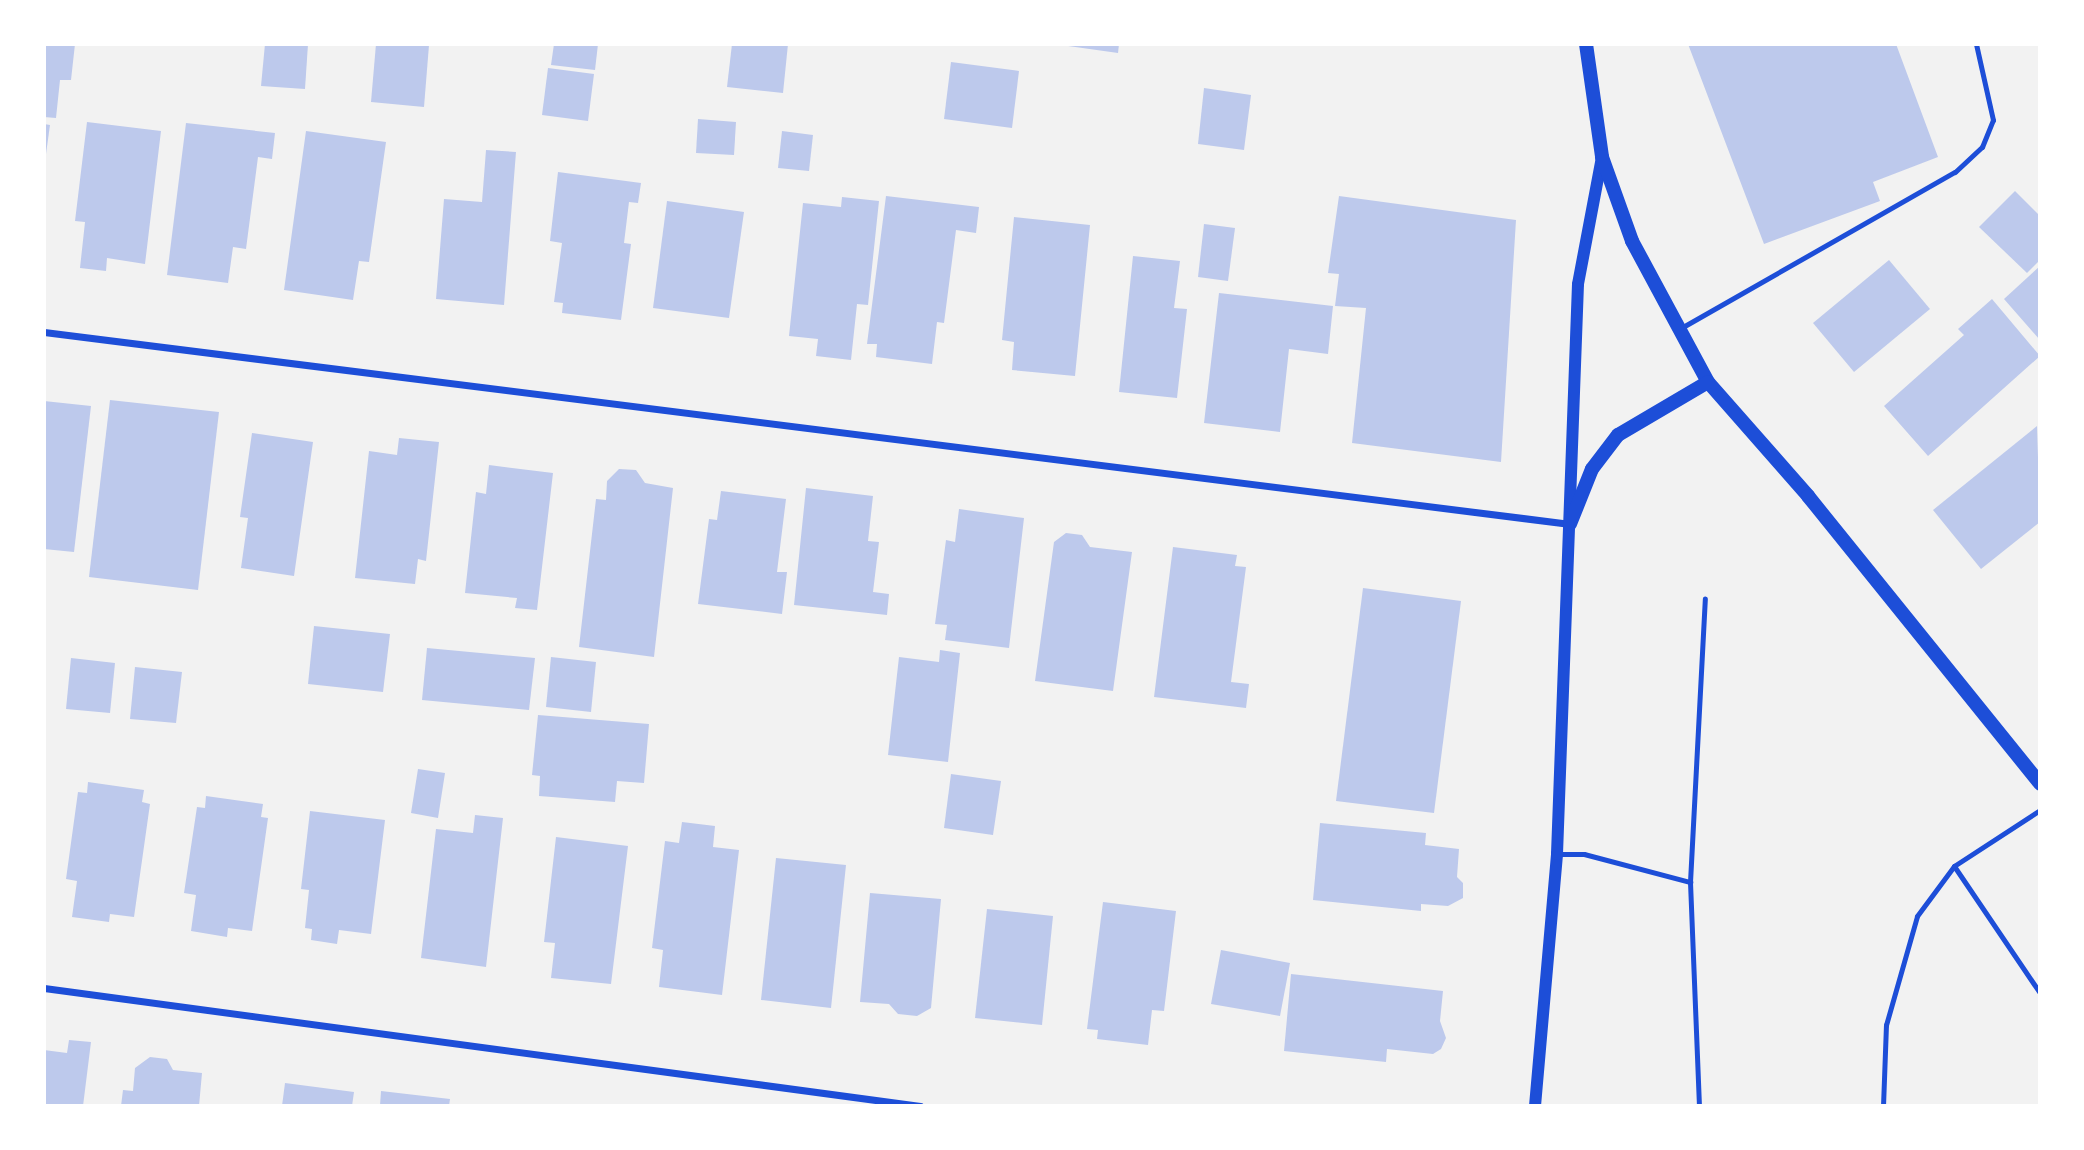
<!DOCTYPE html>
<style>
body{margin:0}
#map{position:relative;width:2084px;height:1150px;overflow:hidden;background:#f2f2f2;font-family:"Source Serif 4",serif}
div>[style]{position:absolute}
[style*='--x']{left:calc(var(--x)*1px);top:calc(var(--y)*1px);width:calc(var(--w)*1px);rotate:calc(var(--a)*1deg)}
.building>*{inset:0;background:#bdc9ec}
.service>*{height:5px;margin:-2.5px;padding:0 2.5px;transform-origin:2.5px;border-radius:2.5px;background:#1d4ed8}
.minor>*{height:7px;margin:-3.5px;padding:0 3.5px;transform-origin:3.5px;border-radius:3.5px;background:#1d4ed8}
.tertiary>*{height:12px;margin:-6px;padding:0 6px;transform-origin:6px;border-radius:6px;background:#1d4ed8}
.secondary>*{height:14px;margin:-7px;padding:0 7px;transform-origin:7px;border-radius:7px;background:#1d4ed8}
span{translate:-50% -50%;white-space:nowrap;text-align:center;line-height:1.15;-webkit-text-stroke:7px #fff;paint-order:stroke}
.frame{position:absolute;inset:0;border:46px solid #fff;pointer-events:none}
</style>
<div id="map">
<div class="building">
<div style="clip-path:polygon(44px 44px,75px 44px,71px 80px,60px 80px,56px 118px,44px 117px)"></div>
<div style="clip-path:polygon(265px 44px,308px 44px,305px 89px,261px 86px)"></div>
<div style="clip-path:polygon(376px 44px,429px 45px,424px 107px,371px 102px)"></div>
<div style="clip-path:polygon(554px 44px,598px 44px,595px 70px,551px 65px)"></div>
<div style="clip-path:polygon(732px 44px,788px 44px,783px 93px,727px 87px)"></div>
<div style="clip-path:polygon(1054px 44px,1119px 44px,1118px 53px)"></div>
<div style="clip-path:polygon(1688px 44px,1896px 44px,1938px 157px,1873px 182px,1880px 201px,1764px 244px)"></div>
<div style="clip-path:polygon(951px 62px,1019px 71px,1012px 128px,944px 119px)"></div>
<div style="clip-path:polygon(548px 68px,594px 74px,588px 121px,542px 115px)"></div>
<div style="clip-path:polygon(1204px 88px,1251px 95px,1244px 150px,1198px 144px)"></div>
<div style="clip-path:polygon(698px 119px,736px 122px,734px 155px,696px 153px)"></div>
<div style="clip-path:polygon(87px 122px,161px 131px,145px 264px,107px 258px,106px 271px,80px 268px,85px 222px,75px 221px)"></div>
<div style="clip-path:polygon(186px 123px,275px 133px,272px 159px,258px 157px,246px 249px,233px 247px,228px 283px,167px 275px)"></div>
<div style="clip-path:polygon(44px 124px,50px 125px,45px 161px,44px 161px)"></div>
<div style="clip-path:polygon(306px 131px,386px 142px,369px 262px,359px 261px,353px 300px,284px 290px)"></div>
<div style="clip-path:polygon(782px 131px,813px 135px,809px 171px,778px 168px)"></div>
<div style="clip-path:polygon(486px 150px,516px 152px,504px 305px,436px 299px,444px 199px,482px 202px)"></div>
<div style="clip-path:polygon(558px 172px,641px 183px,638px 203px,629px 202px,624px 243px,631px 244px,621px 320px,562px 313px,563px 303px,554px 302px,562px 243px,550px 241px)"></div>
<div style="clip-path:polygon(2015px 191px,2040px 216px,2040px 260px,2027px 273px,1979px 227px)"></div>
<div style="clip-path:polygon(886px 196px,979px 207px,976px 233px,956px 230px,944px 323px,937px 322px,932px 364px,876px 357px,877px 344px,867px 344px)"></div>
<div style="clip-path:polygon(1339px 196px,1516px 220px,1501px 462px,1352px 443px,1366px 308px,1335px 306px,1339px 274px,1328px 273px)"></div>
<div style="clip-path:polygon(842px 197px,879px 201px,868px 305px,857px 304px,851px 360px,816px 356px,818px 339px,789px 336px,803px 203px,841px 207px)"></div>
<div style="clip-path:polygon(667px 201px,744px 212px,729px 318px,653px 308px)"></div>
<div style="clip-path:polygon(1014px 217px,1090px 225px,1075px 376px,1012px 370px,1014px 342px,1002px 340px)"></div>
<div style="clip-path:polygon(1204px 224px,1235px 228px,1228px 281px,1198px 277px)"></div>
<div style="clip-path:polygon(1133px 256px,1180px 261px,1174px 308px,1187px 309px,1177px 398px,1119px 392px)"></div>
<div style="clip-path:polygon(1889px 260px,1930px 309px,1854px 372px,1813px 323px)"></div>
<div style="clip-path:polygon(2040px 266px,2040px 340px,2004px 299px)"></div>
<div style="clip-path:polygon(1219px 293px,1333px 306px,1328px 354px,1289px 349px,1280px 432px,1204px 423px)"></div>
<div style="clip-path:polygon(1992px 299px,2040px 356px,1928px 456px,1884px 406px,1964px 335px,1958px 329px)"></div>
<div style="clip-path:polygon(110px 400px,219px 412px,198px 590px,89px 577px)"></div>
<div style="clip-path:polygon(44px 401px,91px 406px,74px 552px,44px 549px)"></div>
<div style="clip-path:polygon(2037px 426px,2040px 522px,1981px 569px,1933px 510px)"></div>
<div style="clip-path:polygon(252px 433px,313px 442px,294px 576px,241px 568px,248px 518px,240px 517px)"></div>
<div style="clip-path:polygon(399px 438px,439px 442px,426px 561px,418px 559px,415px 584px,355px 578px,369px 451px,397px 455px)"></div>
<div style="clip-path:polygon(489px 465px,553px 473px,537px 610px,515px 608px,517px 598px,465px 593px,476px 492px,486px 494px)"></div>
<div style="clip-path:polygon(619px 469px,636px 470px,645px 483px,673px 488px,654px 657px,579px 647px,596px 499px,606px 500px,607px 481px)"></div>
<div style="clip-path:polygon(806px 488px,873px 496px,868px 541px,879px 542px,873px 592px,889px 594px,887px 615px,794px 605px)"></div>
<div style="clip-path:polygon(721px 491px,786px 499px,777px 572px,787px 572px,782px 614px,698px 604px,709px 519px,717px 520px)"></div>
<div style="clip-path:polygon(959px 509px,1024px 518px,1009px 648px,945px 640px,947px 625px,935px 624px,946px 540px,955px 542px)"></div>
<div style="clip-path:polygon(1066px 533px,1082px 535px,1090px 547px,1132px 552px,1113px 691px,1035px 681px,1054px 542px)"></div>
<div style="clip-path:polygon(1173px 547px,1237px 555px,1235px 566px,1246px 567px,1231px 682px,1249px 684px,1246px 708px,1154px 697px)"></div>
<div style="clip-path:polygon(1363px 588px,1461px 601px,1434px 813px,1336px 801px)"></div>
<div style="clip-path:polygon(314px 626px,390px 634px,383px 692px,308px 684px)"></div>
<div style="clip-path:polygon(427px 648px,535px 658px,529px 710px,422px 700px)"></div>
<div style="clip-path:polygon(940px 650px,960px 653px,948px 762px,888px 755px,899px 657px,939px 662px)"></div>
<div style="clip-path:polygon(551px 657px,596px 662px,591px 712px,546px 707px)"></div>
<div style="clip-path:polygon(71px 658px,115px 663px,110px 713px,66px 709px)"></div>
<div style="clip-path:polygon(135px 667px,182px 672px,176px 723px,130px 719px)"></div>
<div style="clip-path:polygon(538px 715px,649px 724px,644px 783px,617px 781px,615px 802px,539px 796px,540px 776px,532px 775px)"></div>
<div style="clip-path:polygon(418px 769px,445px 773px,438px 818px,411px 813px)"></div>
<div style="clip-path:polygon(951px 774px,1001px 781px,993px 835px,944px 828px)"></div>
<div style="clip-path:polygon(88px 782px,144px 790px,142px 802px,150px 804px,134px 917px,110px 914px,109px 922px,72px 917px,77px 881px,66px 879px,78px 792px,87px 793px)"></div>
<div style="clip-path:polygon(206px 796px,263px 804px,261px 817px,268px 818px,252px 931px,228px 928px,227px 937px,191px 931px,196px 895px,184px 893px,197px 807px,205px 808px)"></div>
<div style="clip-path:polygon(310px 811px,385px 820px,371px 934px,339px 930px,337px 944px,311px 940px,312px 929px,305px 928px,309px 890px,301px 889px)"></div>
<div style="clip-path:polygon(475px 815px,503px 818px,486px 967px,421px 958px,436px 829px,473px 833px)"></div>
<div style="clip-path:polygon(682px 822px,715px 826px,713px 847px,739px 850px,722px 995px,659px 987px,663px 950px,652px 948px,665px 841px,679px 843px)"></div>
<div style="clip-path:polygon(1320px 823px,1426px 833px,1425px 845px,1459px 849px,1457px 877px,1463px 883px,1463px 898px,1448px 906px,1421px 904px,1421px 911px,1313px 900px)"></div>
<div style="clip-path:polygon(556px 837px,628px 846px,611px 984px,551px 978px,555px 943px,544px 942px)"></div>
<div style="clip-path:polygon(776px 858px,846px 865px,831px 1008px,761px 1000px)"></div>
<div style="clip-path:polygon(870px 893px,941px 899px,931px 1008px,917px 1016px,898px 1014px,889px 1004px,860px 1002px)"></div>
<div style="clip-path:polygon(1103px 902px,1176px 911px,1164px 1011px,1152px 1010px,1148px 1045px,1097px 1039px,1098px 1030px,1087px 1029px)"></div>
<div style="clip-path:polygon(987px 909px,1053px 916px,1042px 1025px,975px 1018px)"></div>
<div style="clip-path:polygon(1221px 950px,1290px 963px,1280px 1016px,1211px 1004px)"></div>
<div style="clip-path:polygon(1291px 974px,1443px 991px,1440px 1021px,1446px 1038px,1441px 1049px,1433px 1054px,1387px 1049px,1386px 1062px,1284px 1051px)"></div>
<div style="clip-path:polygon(69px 1040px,91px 1042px,83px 1106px,44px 1106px,44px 1050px,67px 1053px)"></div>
<div style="clip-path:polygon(150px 1057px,167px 1059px,173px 1070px,202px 1073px,199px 1106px,121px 1106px,123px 1090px,133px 1091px,135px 1068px)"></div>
<div style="clip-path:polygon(285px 1083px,354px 1092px,352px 1106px,282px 1106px)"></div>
<div style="clip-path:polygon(381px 1091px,450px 1099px,449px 1106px,380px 1106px)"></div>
</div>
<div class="service">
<div style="--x:1681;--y:328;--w:315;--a:-29.7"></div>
<div style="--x:1955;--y:172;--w:37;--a:-43"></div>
<div style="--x:1982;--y:147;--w:29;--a:-68"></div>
<div style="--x:1993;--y:120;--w:78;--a:-102.6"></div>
<div style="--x:1558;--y:854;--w:26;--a:0"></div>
<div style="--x:1584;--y:854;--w:110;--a:14.8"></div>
<div style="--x:1690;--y:882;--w:224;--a:87.7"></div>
<div style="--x:1954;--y:866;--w:153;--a:55.9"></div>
<div style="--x:1690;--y:882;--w:284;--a:-87"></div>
<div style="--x:1883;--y:1106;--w:81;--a:-87.9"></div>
<div style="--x:1886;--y:1025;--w:113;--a:-74.1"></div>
<div style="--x:1917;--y:916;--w:62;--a:-53.5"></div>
<div style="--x:1954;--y:866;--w:103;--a:-33.1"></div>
</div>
<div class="minor">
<div style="--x:44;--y:332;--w:1538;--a:7.17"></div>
<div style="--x:44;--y:988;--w:884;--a:7.67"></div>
</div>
<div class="tertiary">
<div style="--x:1535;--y:1106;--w:253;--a:-85"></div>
<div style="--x:1557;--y:854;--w:570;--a:-87.89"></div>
<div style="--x:1578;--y:284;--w:129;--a:-79.3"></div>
</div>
<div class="secondary">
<div style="--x:1586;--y:44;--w:114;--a:81.9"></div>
<div style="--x:1602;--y:157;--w:89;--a:70.3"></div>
<div style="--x:1632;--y:241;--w:160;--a:61.7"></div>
<div style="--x:1708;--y:382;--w:152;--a:48.7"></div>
<div style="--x:1808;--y:496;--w:370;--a:51.1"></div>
<div style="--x:1570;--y:524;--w:59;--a:-68.2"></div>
<div style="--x:1592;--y:469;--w:43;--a:-52.6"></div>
<div style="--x:1618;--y:435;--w:104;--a:-30.5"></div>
</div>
<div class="frame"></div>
</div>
